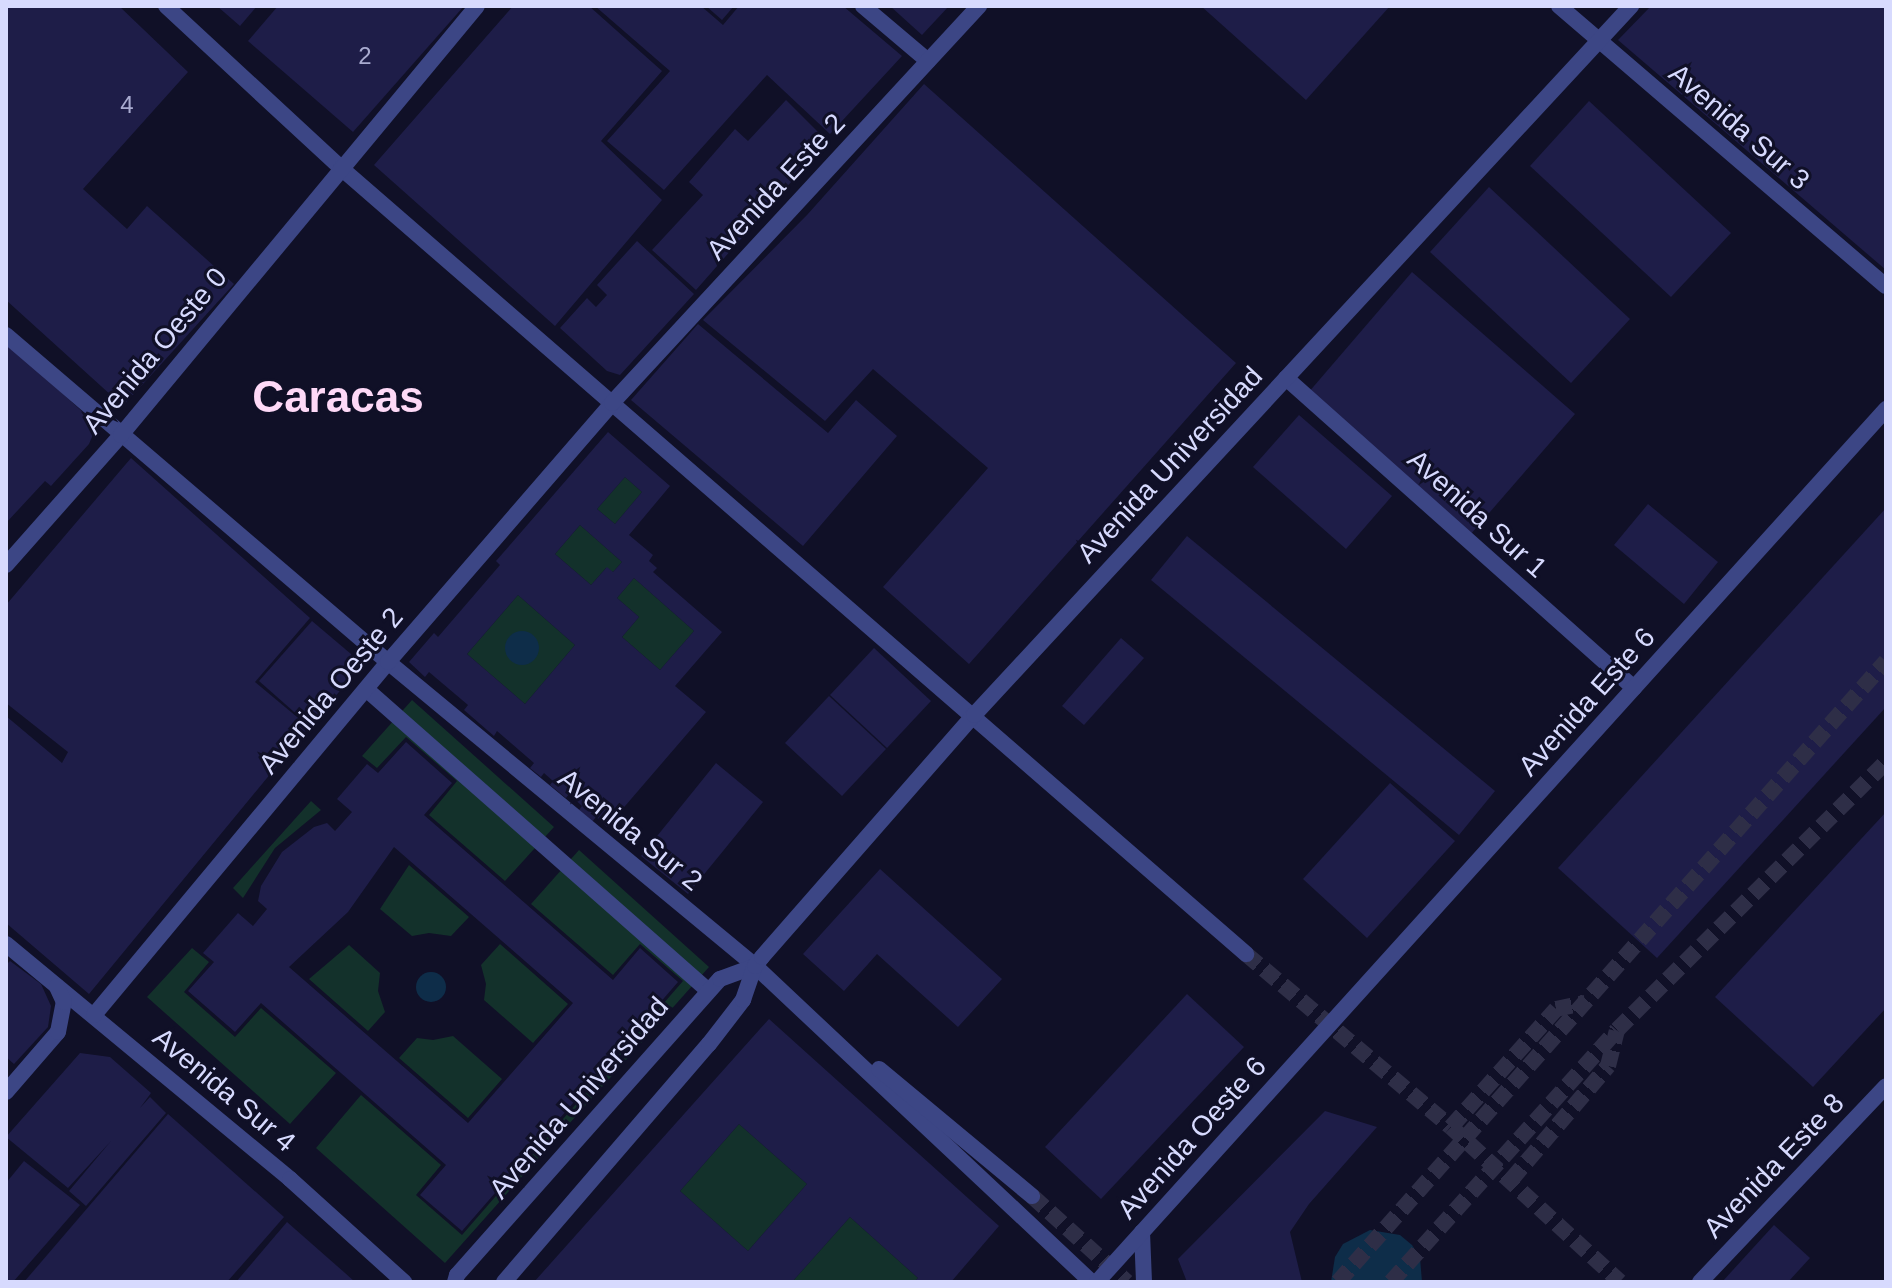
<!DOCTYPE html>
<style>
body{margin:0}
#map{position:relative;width:1892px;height:1288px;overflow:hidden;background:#101027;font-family:Arial,sans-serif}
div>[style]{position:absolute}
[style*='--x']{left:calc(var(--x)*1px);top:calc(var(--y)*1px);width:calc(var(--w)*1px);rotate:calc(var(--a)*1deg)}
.green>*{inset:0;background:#13312b}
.water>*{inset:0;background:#0e2d49}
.round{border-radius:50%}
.building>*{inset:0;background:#1e1d48}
.street-tunnel>*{height:16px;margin-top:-8px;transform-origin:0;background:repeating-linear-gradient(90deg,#2e2e47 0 16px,transparent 0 24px)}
.secondary-tunnel>*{height:16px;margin-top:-8px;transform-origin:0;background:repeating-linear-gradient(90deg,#2e2e47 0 16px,transparent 0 24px)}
.street>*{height:16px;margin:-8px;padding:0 8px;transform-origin:8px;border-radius:8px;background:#3c4685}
span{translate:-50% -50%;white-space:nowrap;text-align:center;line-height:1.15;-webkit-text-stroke:6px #101027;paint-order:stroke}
.number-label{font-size:24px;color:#a9abd0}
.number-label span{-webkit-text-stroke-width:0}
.street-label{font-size:28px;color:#d7dafe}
.town-label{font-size:44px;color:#fed9f7;font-weight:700}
.frame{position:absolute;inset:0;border:8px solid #d7dafe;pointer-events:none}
</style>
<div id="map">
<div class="green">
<div style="clip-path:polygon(625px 477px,642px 492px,615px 524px,597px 509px)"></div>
<div style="clip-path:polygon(580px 525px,622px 562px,613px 572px,606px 568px,591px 585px,555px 554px)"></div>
<div style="clip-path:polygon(634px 578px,694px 631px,660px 670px,622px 637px,639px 617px,617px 598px)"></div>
<div style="clip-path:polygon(518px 595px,575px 645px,525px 704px,467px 654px)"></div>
<div style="clip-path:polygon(412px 700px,554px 827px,505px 881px,429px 815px,457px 781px,406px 737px,377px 768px,362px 756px)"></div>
<div style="clip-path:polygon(311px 801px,321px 810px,275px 848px,243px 898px,233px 888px)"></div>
<div style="clip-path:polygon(579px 850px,709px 967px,445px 1263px,316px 1148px,361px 1095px,441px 1165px,416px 1195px,462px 1235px,683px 981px,640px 944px,613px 975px,531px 904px)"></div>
<div style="clip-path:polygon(409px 865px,469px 917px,451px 936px,429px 933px,412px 936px,380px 909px)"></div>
<div style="clip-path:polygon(500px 944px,568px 1004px,533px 1043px,484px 1000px,486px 984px,481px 965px)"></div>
<div style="clip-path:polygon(349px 945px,380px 973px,378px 991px,385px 1012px,368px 1031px,309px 979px)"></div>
<div style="clip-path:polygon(192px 948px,209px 962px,184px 992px,235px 1037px,261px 1008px,336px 1073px,290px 1124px,147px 997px)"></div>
<div style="clip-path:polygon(453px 1036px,502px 1079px,468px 1118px,399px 1058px,417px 1038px,433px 1040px)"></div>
<div style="clip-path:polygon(739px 1124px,807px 1184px,748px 1251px,680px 1191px)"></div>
<div style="clip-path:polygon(850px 1217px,918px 1278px,914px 1282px,792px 1282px)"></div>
</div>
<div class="water">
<div class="round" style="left:505px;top:631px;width:34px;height:34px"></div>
<div class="round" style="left:416px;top:972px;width:30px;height:30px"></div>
<div style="clip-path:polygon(1370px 1230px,1400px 1235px,1412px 1245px,1420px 1258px,1422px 1282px,1331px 1282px,1335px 1257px,1343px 1244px)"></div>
</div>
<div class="building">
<div style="clip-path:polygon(6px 6px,119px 6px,188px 72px,83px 189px,127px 229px,147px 206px,234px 284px,123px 406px,6px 300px)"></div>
<div style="clip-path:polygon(217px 6px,257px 6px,240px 26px)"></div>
<div style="clip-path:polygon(278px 6px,464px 6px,353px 132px,248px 41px)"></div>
<div style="clip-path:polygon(513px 6px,589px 6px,662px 71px,601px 141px,662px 200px,555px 326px,374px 165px)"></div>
<div style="clip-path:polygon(595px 6px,701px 6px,723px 25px,739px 6px,843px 6px,902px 56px,830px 134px,767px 75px,664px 190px,607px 141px,670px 71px)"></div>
<div style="clip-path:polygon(706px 6px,734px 6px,722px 20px)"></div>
<div style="clip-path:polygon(890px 6px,949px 6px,922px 35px)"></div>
<div style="clip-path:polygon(1201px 6px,1390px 6px,1306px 100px)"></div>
<div style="clip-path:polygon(1651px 6px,1886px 6px,1886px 270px,1618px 40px)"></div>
<div style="clip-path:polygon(924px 84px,1236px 363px,969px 664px,883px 587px,988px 468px,873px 369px,825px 421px,703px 320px,807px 215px)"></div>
<div style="clip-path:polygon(786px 100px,827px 141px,696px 290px,652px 250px,703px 195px,689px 182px,735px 129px,748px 141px)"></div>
<div style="clip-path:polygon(1589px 101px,1731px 233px,1671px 297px,1530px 166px)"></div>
<div style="clip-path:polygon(1489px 187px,1630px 319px,1571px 383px,1430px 252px)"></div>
<div style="clip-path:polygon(637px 241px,694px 294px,620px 375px,607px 371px,560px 328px,587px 298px,596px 307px,607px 295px,597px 285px)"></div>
<div style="clip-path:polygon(1412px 272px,1575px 414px,1470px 535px,1308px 393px)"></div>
<div style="clip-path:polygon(698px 324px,828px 433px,856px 400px,897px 436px,803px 546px,631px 400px)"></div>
<div style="clip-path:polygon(6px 342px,97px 425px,89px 444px,51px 486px,45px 481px,6px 523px)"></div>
<div style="clip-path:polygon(1299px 415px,1392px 496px,1346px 549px,1253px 467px)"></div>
<div style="clip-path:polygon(evenodd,608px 432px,670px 486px,629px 535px,653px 555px,649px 561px,657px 568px,653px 572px,722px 632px,675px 686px,706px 712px,607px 827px,596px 817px,592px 822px,579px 810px,582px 806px,569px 794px,566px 798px,550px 785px,553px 781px,544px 773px,541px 777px,530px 768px,534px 763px,497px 731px,494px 736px,464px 710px,468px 705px,429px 672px,425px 677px,409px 662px,434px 633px,438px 637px,500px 565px,496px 561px,608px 432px,625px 477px,642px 492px,615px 524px,597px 509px,625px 477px,608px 432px,580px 525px,622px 562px,613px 572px,607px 567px,591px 585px,555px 554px,580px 525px,608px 432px,634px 578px,694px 631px,660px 670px,622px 637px,639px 617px,617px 598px,634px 578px,608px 432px,518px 595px,575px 645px,525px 704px,467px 654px,518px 595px)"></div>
<div style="clip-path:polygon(131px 458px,310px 618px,255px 682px,309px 727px,89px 994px,6px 923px,6px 716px,62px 763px,68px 752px,6px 703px,6px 605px)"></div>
<div style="clip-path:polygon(1648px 504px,1718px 562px,1684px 604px,1614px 545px)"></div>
<div style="clip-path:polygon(1886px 508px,1886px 707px,1657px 958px,1558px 868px)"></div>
<div style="clip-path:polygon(1187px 536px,1495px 791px,1459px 835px,1151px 580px)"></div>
<div style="clip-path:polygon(312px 621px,351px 654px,356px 672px,310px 726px,259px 681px)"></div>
<div style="clip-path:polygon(1121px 638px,1144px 658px,1084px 725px,1062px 706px)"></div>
<div style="clip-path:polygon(874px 648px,931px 701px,887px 748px,830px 695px)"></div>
<div style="clip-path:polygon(829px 696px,886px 749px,842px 796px,785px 743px)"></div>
<div style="clip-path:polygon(evenodd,406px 742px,452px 783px,424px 815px,613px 980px,640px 948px,678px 982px,462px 1231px,420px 1195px,446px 1165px,261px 1003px,235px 1032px,188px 991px,214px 962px,203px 953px,238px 913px,253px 926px,267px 909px,258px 901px,261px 886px,282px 852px,314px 827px,327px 823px,335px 831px,352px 812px,337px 799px,367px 764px,378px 773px,406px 742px,394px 847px,573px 1003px,468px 1123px,289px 967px,348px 912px,394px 847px)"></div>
<div style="clip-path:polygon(716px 763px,763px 802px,688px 894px,641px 856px)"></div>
<div style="clip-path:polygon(1390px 783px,1455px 841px,1367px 938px,1303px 879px)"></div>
<div style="clip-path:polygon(1886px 812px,1886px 1008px,1813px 1087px,1715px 997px)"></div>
<div style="clip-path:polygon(880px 869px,1002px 979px,958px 1027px,877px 954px,844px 991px,803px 954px)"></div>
<div style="clip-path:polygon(10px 961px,41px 984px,51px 1006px,48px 1027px,14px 1064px,6px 1057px,6px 965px)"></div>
<div style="clip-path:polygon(1187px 994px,1244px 1047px,1101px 1199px,1045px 1147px)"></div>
<div style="clip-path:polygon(evenodd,769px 1019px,999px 1226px,951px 1282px,914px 1282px,918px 1278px,850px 1217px,792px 1282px,534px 1282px,769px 1019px,739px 1124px,807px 1184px,748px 1251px,680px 1191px,739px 1124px)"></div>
<div style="clip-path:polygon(80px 1053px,110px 1057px,151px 1093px,140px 1108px,150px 1097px,166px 1113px,86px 1206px,69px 1191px,111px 1141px,68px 1188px,6px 1137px)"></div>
<div style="clip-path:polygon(1325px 1111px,1377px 1127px,1309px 1204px,1290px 1232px,1302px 1282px,1187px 1282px,1178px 1259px)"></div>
<div style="clip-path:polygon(168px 1114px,284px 1217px,227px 1282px,24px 1282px)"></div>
<div style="clip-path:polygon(24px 1161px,80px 1205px,13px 1282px,6px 1282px,6px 1183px)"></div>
<div style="clip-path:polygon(287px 1222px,345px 1273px,355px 1282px,236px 1282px)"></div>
<div style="clip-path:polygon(1774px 1225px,1810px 1258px,1788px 1282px,1722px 1282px)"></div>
</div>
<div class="street-tunnel">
<div style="--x:1246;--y:954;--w:268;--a:40.2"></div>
<div style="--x:1451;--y:1127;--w:229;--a:42.5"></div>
<div style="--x:1032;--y:1196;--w:128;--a:42.2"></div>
</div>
<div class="secondary-tunnel">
<div style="--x:1451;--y:1127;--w:158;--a:-48.3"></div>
<div style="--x:1556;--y:1009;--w:30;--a:-12"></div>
<div style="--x:1511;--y:1180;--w:150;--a:-49.6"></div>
<div style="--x:1608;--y:1066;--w:36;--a:-76"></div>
<div style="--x:1338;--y:1282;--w:828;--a:-48.57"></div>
<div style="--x:1391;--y:1282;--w:338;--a:-48.1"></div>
<div style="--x:1617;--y:1030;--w:380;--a:-44.9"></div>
</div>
<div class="street">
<div style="--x:166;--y:6;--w:238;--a:42.8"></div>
<div style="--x:341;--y:168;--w:1199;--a:40.97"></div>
<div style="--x:863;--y:6;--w:85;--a:40.2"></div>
<div style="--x:1559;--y:6;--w:430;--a:40.6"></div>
<div style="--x:6;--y:335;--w:503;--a:40.56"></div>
<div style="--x:388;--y:662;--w:477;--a:39.6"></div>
<div style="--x:755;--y:966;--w:461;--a:43.2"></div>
<div style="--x:1286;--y:378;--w:466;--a:41.7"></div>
<div style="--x:6;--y:565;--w:174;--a:-48.5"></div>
<div style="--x:121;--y:435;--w:557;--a:-50.31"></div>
<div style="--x:366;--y:689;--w:456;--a:41.4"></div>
<div style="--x:6;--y:944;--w:369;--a:39.6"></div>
<div style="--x:290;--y:1179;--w:154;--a:42.1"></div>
<div style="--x:94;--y:1015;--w:459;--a:-50.2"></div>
<div style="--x:388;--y:662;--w:342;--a:-49.1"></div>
<div style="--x:612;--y:403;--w:541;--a:-47.25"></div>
<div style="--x:879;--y:1069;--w:199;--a:39.7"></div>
<div style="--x:6;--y:1092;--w:79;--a:-49.1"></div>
<div style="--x:58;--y:1032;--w:31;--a:-79"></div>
<div style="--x:64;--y:1002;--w:17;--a:-115"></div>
<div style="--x:1142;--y:1232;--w:50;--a:87.7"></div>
<div style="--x:455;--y:1282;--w:7;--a:-74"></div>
<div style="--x:457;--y:1275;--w:396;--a:-48.4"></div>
<div style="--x:720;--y:979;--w:37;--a:-20"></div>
<div style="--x:504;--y:1282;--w:314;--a:-49.3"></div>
<div style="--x:709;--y:1044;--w:56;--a:-52.3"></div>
<div style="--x:743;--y:1000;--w:36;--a:-71"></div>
<div style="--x:755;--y:966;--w:11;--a:-52"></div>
<div style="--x:762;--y:957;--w:322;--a:-48.8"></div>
<div style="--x:974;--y:715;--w:967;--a:-47.18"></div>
<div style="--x:1097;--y:1282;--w:1177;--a:-47.89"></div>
<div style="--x:1700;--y:1282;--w:270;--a:-46.5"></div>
</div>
<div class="number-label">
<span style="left:365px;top:56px">2</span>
<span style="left:127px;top:105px">4</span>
</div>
<div class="street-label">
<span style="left:1739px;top:127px;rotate:41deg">Avenida Sur 3</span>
<span style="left:776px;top:187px;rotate:-47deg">Avenida Este 2</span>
<span style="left:155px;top:351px;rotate:-50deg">Avenida Oeste 0</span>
<span style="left:1170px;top:465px;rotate:-47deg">Avenida Universidad</span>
<span style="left:1477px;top:514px;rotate:42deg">Avenida Sur 1</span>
<span style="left:331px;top:691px;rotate:-50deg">Avenida Oeste 2</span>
<span style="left:1587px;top:702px;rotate:-48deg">Avenida Este 6</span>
<span style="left:630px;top:830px;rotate:39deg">Avenida Sur 2</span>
<span style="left:224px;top:1090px;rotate:40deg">Avenida Sur 4</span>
<span style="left:579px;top:1098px;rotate:-49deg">Avenida Universidad</span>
<span style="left:1192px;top:1138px;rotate:-48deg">Avenida Oeste 6</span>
<span style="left:1774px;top:1166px;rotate:-46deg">Avenida Este 8</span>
</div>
<div class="town-label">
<span style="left:338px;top:397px">Caracas</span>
</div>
<div class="frame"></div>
</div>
